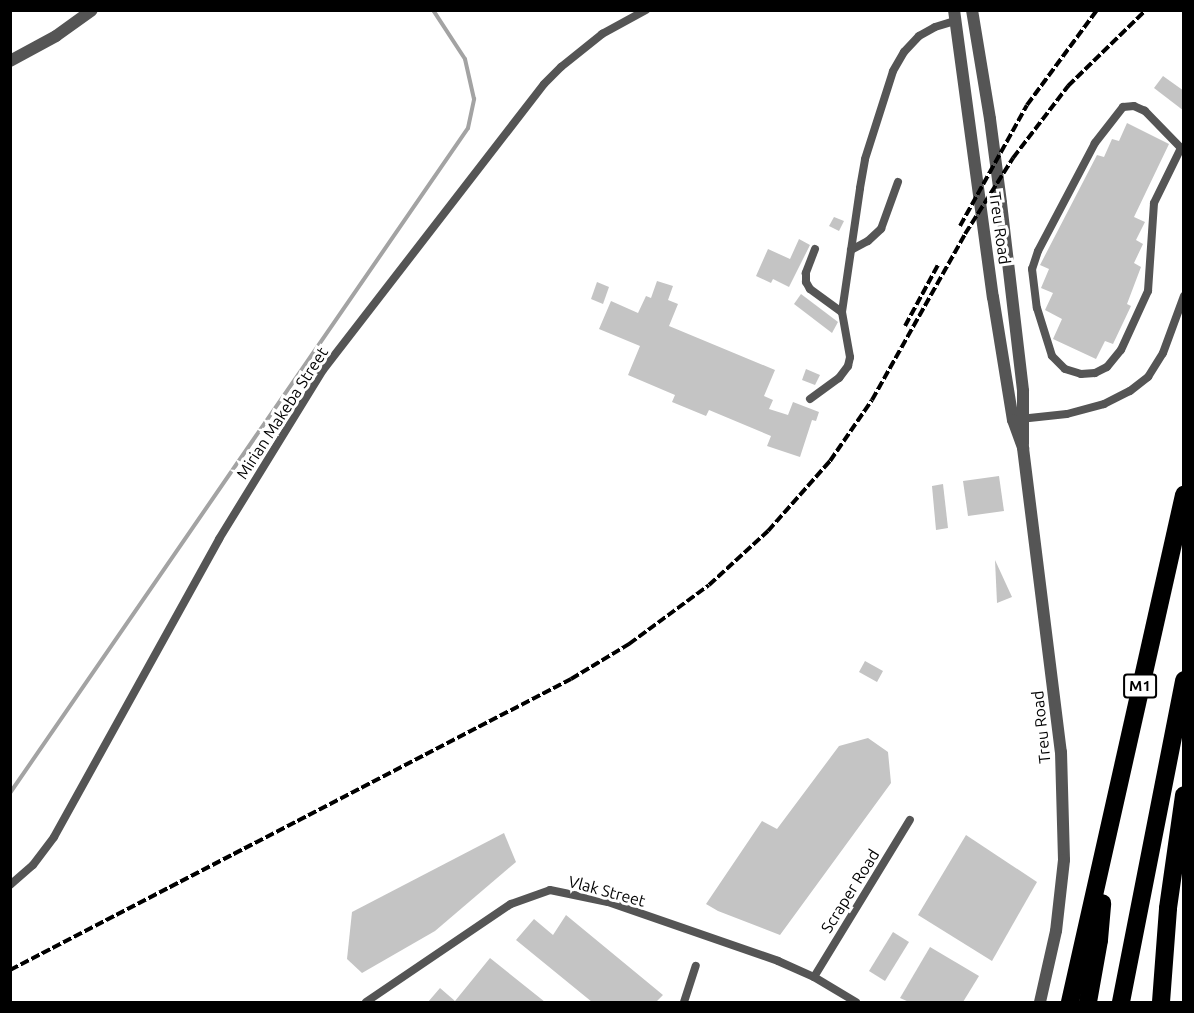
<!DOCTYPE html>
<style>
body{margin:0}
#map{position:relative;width:1194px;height:1013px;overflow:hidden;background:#fff;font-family:Ubuntu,sans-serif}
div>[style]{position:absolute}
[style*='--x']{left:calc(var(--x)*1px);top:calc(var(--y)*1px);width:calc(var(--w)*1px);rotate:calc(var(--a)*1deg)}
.stream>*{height:4px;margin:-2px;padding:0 2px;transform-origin:2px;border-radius:2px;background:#a3a3a3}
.building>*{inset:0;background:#c4c4c4}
.service>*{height:8px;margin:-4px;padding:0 4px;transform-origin:4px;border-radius:4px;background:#555}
.tertiary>*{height:12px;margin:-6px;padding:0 6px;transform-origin:6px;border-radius:6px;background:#555}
.motorway>*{height:18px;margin:-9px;padding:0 9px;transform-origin:9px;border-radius:9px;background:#000}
.rail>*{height:4px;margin-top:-2px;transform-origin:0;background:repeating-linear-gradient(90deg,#000 0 9px,transparent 0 12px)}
span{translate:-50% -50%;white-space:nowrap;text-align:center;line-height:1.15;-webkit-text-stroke:6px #fff;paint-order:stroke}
.shield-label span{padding:2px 4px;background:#fff;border:2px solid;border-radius:4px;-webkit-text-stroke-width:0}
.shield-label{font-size:15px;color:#000;font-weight:700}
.street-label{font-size:16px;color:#000}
.frame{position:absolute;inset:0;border:12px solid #000;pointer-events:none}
</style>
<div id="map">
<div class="stream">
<div style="--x:10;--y:793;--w:807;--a:-55.44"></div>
<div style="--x:468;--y:128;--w:30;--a:-78"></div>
<div style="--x:474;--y:99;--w:41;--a:-102.7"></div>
<div style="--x:465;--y:59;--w:59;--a:-123.1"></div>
</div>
<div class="building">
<div style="clip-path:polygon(1163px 76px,1184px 91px,1184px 111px,1154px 88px)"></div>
<div style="clip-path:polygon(1127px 123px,1169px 144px,1134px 217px,1145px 222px,1136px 240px,1143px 244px,1134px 263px,1141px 267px,1127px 304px,1131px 306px,1113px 344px,1105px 341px,1096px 359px,1053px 339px,1062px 319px,1045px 310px,1053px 293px,1041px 288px,1049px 269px,1040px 265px,1097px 155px,1104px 157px,1112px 139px,1119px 141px)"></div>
<div style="clip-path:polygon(834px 217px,844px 221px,839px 231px,829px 226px)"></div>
<div style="clip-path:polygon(799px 239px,810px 245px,789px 287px,773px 279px,771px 283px,756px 276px,768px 249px,790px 259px)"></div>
<div style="clip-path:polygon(657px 281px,673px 286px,668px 300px,678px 304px,669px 326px,775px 370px,764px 396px,773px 400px,769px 409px,788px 415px,793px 402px,819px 412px,816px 421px,812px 420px,800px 457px,767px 446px,771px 436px,709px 410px,706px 416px,672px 402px,675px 395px,628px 375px,640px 346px,599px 329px,611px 301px,638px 313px,646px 296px,651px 298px)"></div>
<div style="clip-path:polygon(597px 282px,609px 287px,603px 304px,591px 299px)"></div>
<div style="clip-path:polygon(801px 294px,838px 322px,832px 333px,794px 304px)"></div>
<div style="clip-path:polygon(806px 369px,820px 375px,815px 385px,802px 380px)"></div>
<div style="clip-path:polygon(999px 476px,1004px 511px,968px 516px,963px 481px)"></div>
<div style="clip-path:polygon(943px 484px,948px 528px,936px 530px,932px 486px)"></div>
<div style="clip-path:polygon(995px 560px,1012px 597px,997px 603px)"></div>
<div style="clip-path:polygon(865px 661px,883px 671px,877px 682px,859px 672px)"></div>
<div style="clip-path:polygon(868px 738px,888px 752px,891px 783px,780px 935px,718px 911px,706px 904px,762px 821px,777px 829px,839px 746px)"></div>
<div style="clip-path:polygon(504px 833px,516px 862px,435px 931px,362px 973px,347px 959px,352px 912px)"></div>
<div style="clip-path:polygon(966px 835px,1037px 882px,992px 961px,918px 915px)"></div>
<div style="clip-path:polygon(566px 915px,663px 995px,656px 1002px,592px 1002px,516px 940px,534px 919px,553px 935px)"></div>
<div style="clip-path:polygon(893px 932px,909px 942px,885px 981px,869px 971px)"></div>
<div style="clip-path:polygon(930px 947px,979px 976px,963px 1002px,909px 1002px,900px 998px)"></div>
<div style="clip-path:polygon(490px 958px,545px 1002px,428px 1002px,440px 988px,455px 1001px)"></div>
</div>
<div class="service">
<div style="--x:1181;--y:148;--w:52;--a:-134.2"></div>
<div style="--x:1145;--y:111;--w:12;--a:-156"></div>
<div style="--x:1134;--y:106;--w:11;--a:175"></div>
<div style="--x:1123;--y:107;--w:46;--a:127.9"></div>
<div style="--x:1095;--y:143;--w:122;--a:117.8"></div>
<div style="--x:1038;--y:251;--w:19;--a:108"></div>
<div style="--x:1032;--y:269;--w:39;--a:83"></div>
<div style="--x:1037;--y:308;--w:50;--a:72.6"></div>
<div style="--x:1052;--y:356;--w:18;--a:45"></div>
<div style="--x:1065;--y:369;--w:17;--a:17"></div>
<div style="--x:1081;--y:374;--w:14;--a:-4"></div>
<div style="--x:1095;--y:373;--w:13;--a:-27"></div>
<div style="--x:1107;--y:367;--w:22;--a:-51"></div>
<div style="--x:1121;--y:350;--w:65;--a:-65.4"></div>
<div style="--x:1148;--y:291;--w:88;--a:-86.1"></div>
<div style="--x:1154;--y:203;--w:61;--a:-63.9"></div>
<div style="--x:1181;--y:148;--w:4;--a:34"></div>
<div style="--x:815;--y:249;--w:26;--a:111"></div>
<div style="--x:806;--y:273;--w:9;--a:90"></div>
<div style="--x:806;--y:282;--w:8;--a:60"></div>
<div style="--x:810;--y:289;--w:39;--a:36"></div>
<div style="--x:851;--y:250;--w:19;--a:-28"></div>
<div style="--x:868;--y:241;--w:18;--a:-43"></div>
<div style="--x:881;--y:229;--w:50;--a:-70.1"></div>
<div style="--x:810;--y:399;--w:36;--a:-36"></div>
<div style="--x:839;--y:378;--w:15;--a:-53"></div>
<div style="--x:848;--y:366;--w:9;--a:-77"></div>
<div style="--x:850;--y:357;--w:46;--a:-100.1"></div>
<div style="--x:842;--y:312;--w:125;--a:-81.7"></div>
<div style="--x:860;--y:188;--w:29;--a:-80"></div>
<div style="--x:865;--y:159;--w:92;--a:-72.3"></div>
<div style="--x:893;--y:71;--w:22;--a:-60"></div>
<div style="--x:904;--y:52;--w:22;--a:-47"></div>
<div style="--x:919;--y:36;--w:18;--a:-29"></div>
<div style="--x:935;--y:27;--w:21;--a:-17"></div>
<div style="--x:1020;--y:419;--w:47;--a:-6.1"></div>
<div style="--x:1067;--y:414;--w:38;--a:-15"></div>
<div style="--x:1104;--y:404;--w:29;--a:-27"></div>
<div style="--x:1130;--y:391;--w:23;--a:-38"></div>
<div style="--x:1148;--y:377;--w:28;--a:-58"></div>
<div style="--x:1163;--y:353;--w:61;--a:-69.8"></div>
<div style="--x:10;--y:885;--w:30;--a:-41"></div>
<div style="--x:33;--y:865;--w:35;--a:-53"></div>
<div style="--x:54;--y:837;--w:341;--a:-61"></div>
<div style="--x:219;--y:539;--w:198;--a:-58.4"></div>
<div style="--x:323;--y:370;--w:361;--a:-52.3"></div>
<div style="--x:544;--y:84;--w:24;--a:-45"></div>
<div style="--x:561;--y:67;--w:53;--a:-38.8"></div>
<div style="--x:602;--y:34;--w:50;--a:-28.6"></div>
<div style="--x:814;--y:977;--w:184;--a:-58.6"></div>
<div style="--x:366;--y:1002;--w:175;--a:-34.1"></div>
<div style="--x:511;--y:904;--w:41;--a:-19.7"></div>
<div style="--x:550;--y:890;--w:59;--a:11.7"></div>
<div style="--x:608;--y:902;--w:180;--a:19.1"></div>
<div style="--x:778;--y:961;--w:39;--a:24"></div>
<div style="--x:814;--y:977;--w:49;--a:30.8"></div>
<div style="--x:684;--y:1002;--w:38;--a:-72"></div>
</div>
<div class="tertiary">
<div style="--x:954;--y:10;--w:290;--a:82.3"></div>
<div style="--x:993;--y:297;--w:125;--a:80.8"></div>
<div style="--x:1013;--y:420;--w:30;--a:70"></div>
<div style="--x:1023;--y:448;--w:306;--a:82.9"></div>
<div style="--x:1061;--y:752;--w:108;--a:88.4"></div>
<div style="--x:1064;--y:860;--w:71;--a:96.4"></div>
<div style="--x:1056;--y:931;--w:73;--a:102.7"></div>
<div style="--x:972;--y:10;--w:110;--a:80.6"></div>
<div style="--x:990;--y:119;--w:85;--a:82.5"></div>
<div style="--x:1001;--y:203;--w:189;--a:83.3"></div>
<div style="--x:1023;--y:391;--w:53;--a:90"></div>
<div style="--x:10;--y:61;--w:52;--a:-28.5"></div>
<div style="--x:56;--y:36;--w:44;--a:-35.8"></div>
</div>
<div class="motorway">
<div style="--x:1070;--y:1002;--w:520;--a:-77.33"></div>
<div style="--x:1088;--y:1002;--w:63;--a:-79.9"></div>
<div style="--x:1099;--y:940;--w:37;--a:-85"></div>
<div style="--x:1121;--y:1002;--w:328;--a:-78.9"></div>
<div style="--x:1161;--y:1002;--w:94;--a:-85.7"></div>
<div style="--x:1168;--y:908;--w:114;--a:-81.9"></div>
</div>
<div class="rail">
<div style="--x:960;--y:226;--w:138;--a:-61"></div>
<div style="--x:1027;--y:105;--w:118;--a:-53.6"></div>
<div style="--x:905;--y:326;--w:69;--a:-61.6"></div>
<div style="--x:10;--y:970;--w:632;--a:-27.42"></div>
<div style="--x:571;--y:679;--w:68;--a:-31.1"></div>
<div style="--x:629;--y:644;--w:99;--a:-36.4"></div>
<div style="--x:709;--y:585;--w:80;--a:-42.5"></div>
<div style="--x:768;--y:531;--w:94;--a:-48.5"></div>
<div style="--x:830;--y:461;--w:74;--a:-55.5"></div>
<div style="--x:872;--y:400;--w:190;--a:-60.7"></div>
<div style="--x:965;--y:234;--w:90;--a:-57.7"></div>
<div style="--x:1013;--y:158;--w:91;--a:-52.6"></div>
<div style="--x:1068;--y:86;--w:109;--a:-44.3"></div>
</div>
<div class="shield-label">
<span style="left:1140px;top:686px">M1</span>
</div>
<div class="street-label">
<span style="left:1000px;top:228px;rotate:82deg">Treu Road</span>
<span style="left:282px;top:413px;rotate:-57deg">Mirian Makeba Street</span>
<span style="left:1041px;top:727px;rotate:-96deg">Treu Road</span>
<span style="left:607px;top:891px;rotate:15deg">Vlak Street</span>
<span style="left:850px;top:891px;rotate:-58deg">Scraper Road</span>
</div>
<div class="frame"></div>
</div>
